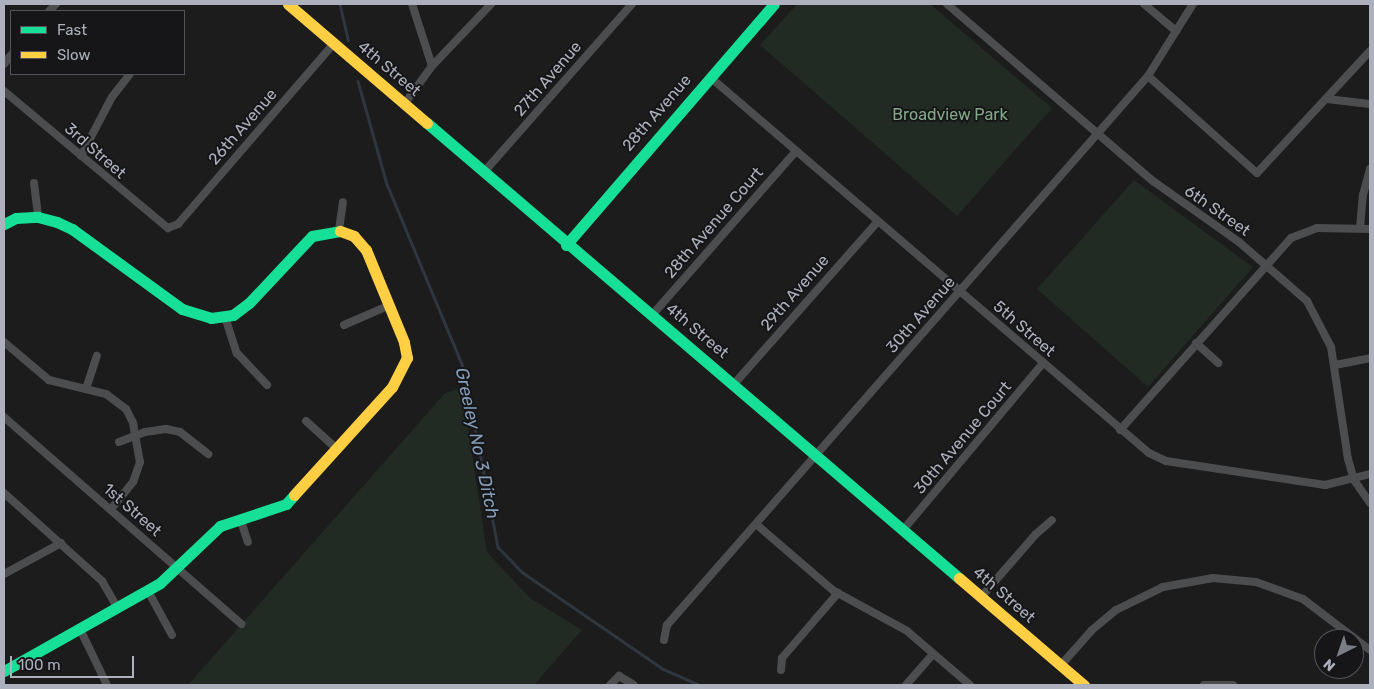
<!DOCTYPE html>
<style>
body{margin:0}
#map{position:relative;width:1374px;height:689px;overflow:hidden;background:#1c1c1c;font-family:Rubik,sans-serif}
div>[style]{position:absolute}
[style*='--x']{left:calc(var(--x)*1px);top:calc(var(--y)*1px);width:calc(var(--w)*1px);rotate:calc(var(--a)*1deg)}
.green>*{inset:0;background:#212a23}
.stream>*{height:2.5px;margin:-1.25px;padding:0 1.25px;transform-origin:1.25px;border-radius:1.25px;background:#2e363f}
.street>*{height:8px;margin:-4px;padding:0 4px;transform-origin:4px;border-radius:4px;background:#4c4d4f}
.fast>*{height:11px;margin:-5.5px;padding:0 5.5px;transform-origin:5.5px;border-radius:5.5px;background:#16e098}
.slow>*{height:11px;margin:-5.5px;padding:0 5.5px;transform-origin:5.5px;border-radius:5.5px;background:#ffcf43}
span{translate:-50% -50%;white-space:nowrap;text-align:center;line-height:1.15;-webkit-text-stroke:4px #161618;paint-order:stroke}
.street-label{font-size:16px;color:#adb1bd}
.park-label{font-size:16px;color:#84a888}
.water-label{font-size:18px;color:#849db8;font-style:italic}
.frame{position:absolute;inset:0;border:5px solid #adb1bd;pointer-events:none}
.legend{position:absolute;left:10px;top:10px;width:175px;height:65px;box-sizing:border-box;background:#161618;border:1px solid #52545a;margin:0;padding:6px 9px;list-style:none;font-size:15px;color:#adb1bd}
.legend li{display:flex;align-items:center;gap:10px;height:25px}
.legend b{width:25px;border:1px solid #52545a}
.north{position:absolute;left:1314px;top:629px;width:50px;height:50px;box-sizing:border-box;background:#161618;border:1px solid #52545a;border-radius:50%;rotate:221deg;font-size:14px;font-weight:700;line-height:20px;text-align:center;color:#adb1bd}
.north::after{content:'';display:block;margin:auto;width:18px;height:22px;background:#7a7d85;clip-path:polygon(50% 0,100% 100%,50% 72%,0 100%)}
.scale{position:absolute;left:10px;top:656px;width:124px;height:22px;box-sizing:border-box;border:2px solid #adb1bd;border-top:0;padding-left:6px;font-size:15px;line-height:18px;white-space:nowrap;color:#adb1bd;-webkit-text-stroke:4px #161618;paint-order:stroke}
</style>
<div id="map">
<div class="green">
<div style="clip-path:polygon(797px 4px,930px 4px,1052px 108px,957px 216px,760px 45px)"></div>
<div style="clip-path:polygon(1134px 180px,1253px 267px,1148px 387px,1037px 289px)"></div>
<div style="clip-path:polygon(458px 389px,466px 415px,487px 552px,530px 598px,582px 630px,534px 685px,188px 685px,445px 393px)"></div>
</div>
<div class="stream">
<div style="--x:340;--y:4;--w:37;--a:77"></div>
<div style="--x:358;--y:81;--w:107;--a:74.3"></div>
<div style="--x:387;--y:184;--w:200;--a:67.4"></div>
<div style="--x:464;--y:369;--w:181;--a:79.2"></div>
<div style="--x:498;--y:547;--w:35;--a:46"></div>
<div style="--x:522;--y:572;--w:171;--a:34.5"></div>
<div style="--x:663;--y:669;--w:40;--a:23.4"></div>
</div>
<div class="street">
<div style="--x:412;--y:4;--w:65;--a:72.1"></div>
<div style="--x:947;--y:4;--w:272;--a:40.7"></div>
<div style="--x:1153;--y:181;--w:105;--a:35.3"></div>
<div style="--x:1239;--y:242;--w:90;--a:40.9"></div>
<div style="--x:1307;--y:301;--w:52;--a:62.4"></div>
<div style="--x:1331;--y:347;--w:113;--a:81.4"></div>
<div style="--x:1348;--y:459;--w:22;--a:74"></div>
<div style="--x:1354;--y:480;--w:28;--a:55"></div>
<div style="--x:1144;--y:4;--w:42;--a:40.2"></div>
<div style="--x:49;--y:11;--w:10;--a:-45"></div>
<div style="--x:4;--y:64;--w:11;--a:-52"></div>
<div style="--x:1148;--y:76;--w:146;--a:41.7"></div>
<div style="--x:1257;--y:173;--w:166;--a:-47.2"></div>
<div style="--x:710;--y:77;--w:578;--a:40.58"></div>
<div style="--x:1149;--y:453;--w:19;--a:25"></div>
<div style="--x:1166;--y:461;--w:161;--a:8.6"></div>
<div style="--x:1325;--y:485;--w:46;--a:-13.7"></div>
<div style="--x:4;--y:91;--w:214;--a:39.9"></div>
<div style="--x:168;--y:228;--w:11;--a:-22"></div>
<div style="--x:178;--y:224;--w:239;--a:-49.2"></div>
<div style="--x:1327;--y:99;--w:43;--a:6.6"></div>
<div style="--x:405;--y:103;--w:46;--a:-53.9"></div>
<div style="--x:432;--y:66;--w:86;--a:-46.4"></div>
<div style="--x:81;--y:156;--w:67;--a:-62.3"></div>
<div style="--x:112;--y:97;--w:29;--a:-52"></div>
<div style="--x:484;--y:172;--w:224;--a:-48.6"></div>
<div style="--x:34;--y:183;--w:34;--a:83"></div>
<div style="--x:1360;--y:228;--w:33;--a:-85"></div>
<div style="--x:1363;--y:195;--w:27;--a:-75"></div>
<div style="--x:339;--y:230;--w:28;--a:-82"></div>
<div style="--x:653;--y:314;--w:217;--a:-48.7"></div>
<div style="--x:225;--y:317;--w:38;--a:72"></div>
<div style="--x:237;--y:353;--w:44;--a:46.8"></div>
<div style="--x:344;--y:325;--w:48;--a:-23.4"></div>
<div style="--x:4;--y:342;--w:59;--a:40.2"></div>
<div style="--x:49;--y:380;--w:59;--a:13.8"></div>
<div style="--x:106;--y:394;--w:25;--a:37"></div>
<div style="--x:126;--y:409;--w:16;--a:63"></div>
<div style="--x:133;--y:423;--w:40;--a:80"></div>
<div style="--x:140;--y:462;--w:21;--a:109"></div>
<div style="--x:133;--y:482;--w:35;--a:129"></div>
<div style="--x:1196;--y:343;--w:30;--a:42"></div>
<div style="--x:1335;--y:365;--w:36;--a:-11"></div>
<div style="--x:734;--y:384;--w:217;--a:-48.5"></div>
<div style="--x:86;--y:389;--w:35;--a:-72"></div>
<div style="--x:4;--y:417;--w:315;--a:41.1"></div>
<div style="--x:306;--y:421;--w:42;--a:42.1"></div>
<div style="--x:1120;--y:430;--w:257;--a:-48.3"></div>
<div style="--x:1291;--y:238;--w:28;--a:-21"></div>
<div style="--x:1317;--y:228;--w:53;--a:1.1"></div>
<div style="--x:119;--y:442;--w:28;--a:-21"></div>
<div style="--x:145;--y:432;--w:21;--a:-8"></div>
<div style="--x:166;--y:429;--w:14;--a:12"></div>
<div style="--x:180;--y:432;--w:36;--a:38"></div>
<div style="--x:4;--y:493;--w:132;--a:41.9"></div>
<div style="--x:102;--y:581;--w:30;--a:60"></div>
<div style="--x:241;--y:521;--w:22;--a:72"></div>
<div style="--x:756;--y:524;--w:103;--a:40.7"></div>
<div style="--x:834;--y:591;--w:83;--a:28.7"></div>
<div style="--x:907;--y:631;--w:83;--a:40.6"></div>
<div style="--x:903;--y:530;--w:218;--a:-50"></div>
<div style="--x:4;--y:574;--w:65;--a:-28.5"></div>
<div style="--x:148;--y:591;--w:50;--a:61.4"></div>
<div style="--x:981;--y:597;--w:84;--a:-48.9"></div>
<div style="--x:1036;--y:534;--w:21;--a:-41"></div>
<div style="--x:80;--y:629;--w:62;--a:64.3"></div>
<div style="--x:664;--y:640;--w:15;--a:-79"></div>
<div style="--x:667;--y:625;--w:730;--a:-48.78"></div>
<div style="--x:1148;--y:76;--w:85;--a:-58"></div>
<div style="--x:1061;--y:665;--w:47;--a:-48.5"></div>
<div style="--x:1092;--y:630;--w:31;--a:-40"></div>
<div style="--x:1116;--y:610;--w:52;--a:-26.1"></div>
<div style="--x:1163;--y:587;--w:51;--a:-10.2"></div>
<div style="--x:1213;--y:578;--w:43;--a:5.3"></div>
<div style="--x:1256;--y:582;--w:50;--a:19.9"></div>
<div style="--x:1303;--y:599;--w:84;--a:37.3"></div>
<div style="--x:781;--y:670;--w:12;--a:-85"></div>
<div style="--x:782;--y:658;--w:86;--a:-49.3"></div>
<div style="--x:610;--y:685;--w:13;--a:-45"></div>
<div style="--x:619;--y:676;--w:17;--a:31"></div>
<div style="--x:906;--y:685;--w:41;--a:-48.9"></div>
<div style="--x:1204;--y:685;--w:29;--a:0"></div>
</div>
<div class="fast">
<div style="--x:427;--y:123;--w:700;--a:40.54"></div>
<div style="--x:4;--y:224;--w:13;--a:-27"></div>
<div style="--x:16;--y:218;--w:22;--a:-3"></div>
<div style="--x:38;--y:217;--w:20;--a:15"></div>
<div style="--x:57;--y:222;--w:17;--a:25"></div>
<div style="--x:72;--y:229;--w:136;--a:36"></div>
<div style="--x:182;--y:309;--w:30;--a:17"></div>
<div style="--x:211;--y:318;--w:22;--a:-8"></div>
<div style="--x:233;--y:315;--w:20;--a:-37"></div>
<div style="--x:249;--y:303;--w:92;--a:-46.8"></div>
<div style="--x:312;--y:236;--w:28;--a:-10"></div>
<div style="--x:566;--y:245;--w:318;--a:-49.2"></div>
<div style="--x:4;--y:671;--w:179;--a:-29.4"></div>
<div style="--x:160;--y:583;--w:83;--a:-43.5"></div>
<div style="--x:220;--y:526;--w:70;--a:-18.4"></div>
<div style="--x:286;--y:504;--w:12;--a:-48"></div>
</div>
<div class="slow">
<div style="--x:288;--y:4;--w:183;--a:40.6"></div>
<div style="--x:294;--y:495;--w:146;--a:-47.8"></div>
<div style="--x:392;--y:387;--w:33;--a:-63"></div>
<div style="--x:407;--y:358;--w:16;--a:-101"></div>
<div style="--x:404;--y:342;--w:100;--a:-112.4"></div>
<div style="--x:366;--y:250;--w:18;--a:-131"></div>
<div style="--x:354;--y:236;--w:15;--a:-160"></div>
<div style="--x:959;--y:578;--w:165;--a:40.6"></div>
</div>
<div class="street-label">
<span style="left:389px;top:69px;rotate:40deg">4th Street</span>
<span style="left:548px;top:79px;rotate:-49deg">27th Avenue</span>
<span style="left:657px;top:113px;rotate:-49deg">28th Avenue</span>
<span style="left:243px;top:127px;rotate:-49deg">26th Avenue</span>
<span style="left:95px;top:151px;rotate:41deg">3rd Street</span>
<span style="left:1217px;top:211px;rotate:35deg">6th Street</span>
<span style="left:714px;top:223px;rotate:-49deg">28th Avenue Court</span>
<span style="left:795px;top:293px;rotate:-49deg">29th Avenue</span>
<span style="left:921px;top:315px;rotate:-49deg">30th Avenue</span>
<span style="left:1024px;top:329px;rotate:41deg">5th Street</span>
<span style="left:697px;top:331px;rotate:40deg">4th Street</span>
<span style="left:963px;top:438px;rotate:-50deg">30th Avenue Court</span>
<span style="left:132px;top:510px;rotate:41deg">1st Street</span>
<span style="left:1004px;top:595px;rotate:41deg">4th Street</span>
</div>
<div class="park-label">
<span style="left:950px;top:115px">Broadview Park</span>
</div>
<div class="water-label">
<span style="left:477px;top:443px;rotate:78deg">Greeley No 3 Ditch</span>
</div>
<div class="frame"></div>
<ul class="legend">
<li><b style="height:6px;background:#16e098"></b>Fast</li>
<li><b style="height:6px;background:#ffcf43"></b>Slow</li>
</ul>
<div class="north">N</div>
<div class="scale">100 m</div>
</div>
